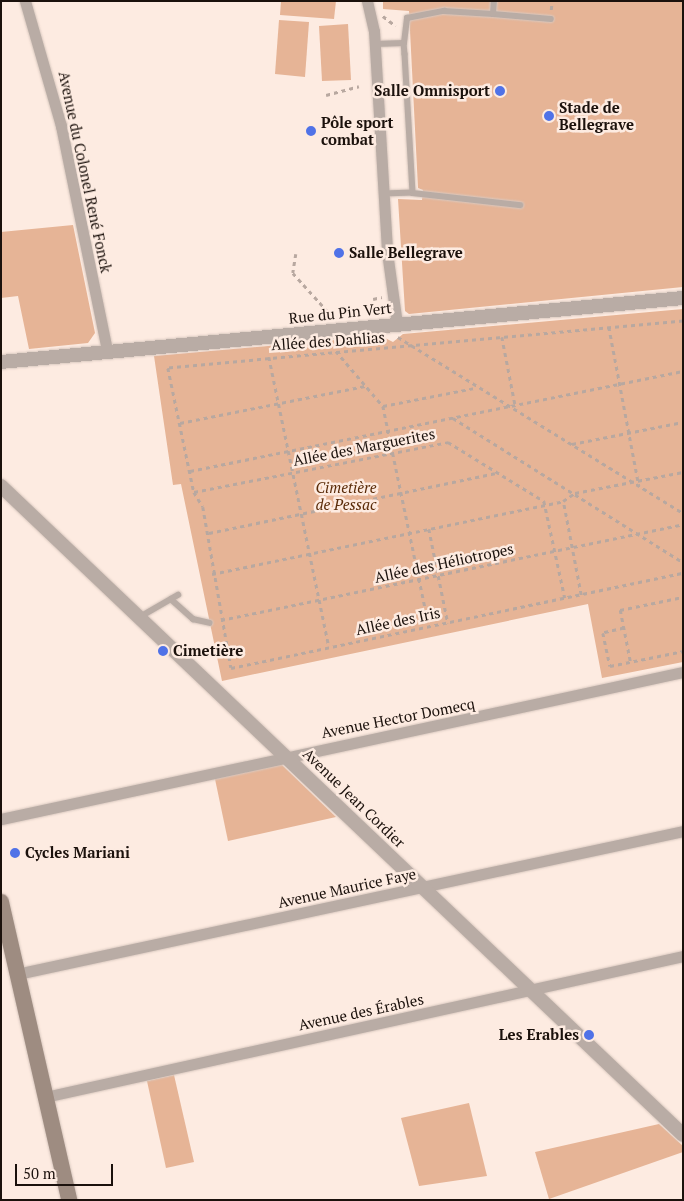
<!DOCTYPE html>
<meta charset="utf-8">
<style>
body{margin:0}
#map{position:relative;width:684px;height:1201px;overflow:hidden;background:#fdebe1;font-family:"PT Serif",serif}
div>[style]{position:absolute}
[style*='--x']{left:calc(var(--x)*1px);top:calc(var(--y)*1px);width:calc(var(--w)*1px);rotate:calc(var(--a)*1deg)}
.green>*{inset:0;background:#e6b496}
.path>*{height:2.5px;margin-top:-1.25px;transform-origin:0;background:repeating-linear-gradient(90deg,#b8a8a0 0 4px,transparent 0 8px)}
.roads{filter:drop-shadow(0 0 1px #d9c8bf) drop-shadow(0 0 1px #d9c8bf)}
.service>*{height:5.5px;margin:-2.75px;padding:0 2.75px;transform-origin:2.75px;border-radius:2.75px;background:#b9aca5}
.minor>*{height:11px;margin:-5.5px;padding:0 5.5px;transform-origin:5.5px;border-radius:5.5px;background:#b9aca5}
.tertiary>*{height:14px;margin:-7px;padding:0 7px;transform-origin:7px;border-radius:7px;background:#b9aca5}
.secondary>*{height:16px;margin:-8px;padding:0 8px;transform-origin:8px;border-radius:8px;background:#9e8c81}
.dots>*{width:14px;height:14px;translate:-50% -50%;box-sizing:border-box;border:2px solid #fdebe1;border-radius:50%}
span{translate:-50% -50%;white-space:nowrap;text-align:center;line-height:1.15;-webkit-text-stroke:5px #fdebe1;paint-order:stroke}
.poi-label{font-size:15px;color:#1b110c;font-weight:700}
.right{translate:-100% -50%;text-align:right}
.left{translate:0 -50%;text-align:left}
.street-label{font-size:15px;color:#1b110c}
.park-label{font-size:15px;color:#5a2b08;font-style:italic}
.frame{position:absolute;inset:0;border:2px solid #1b110c;pointer-events:none}
.scale{position:absolute;left:15px;top:1164px;width:98px;height:22px;box-sizing:border-box;border:2px solid #1b110c;border-top:0;padding-left:6px;font-size:15px;line-height:18px;white-space:nowrap;color:#1b110c;-webkit-text-stroke:4px #fdebe1;paint-order:stroke}
</style>
<div id="map">
<div class="green">
<div style="clip-path:polygon(281px 1px,336px 1px,334px 19px,280px 15px)"></div>
<div style="clip-path:polygon(383px 1px,683px 1px,683px 287px,409px 314px,405px 311px,398px 199px,422px 200px,423px 190px,418px 188px,409px 11px,383px 9px)"></div>
<div style="clip-path:polygon(279px 20px,309px 22px,305px 77px,275px 74px)"></div>
<div style="clip-path:polygon(348px 24px,351px 80px,322px 81px,319px 26px)"></div>
<div style="clip-path:polygon(73px 225px,95px 333px,88px 343px,29px 349px,18px 296px,1px 298px,1px 232px)"></div>
<div style="clip-path:polygon(683px 309px,683px 662px,602px 678px,588px 604px,222px 681px,181px 484px,173px 485px,154px 356px,381px 336px,393px 342px,403px 334px)"></div>
<div style="clip-path:polygon(281px 764px,336px 817px,228px 841px,215px 779px)"></div>
<div style="clip-path:polygon(174px 1075px,194px 1162px,166px 1168px,147px 1081px)"></div>
<div style="clip-path:polygon(469px 1103px,487px 1176px,419px 1186px,401px 1118px)"></div>
<div style="clip-path:polygon(659px 1124px,683px 1146px,683px 1152px,549px 1199px,535px 1152px)"></div>
</div>
<div class="path">
<div style="--x:551;--y:10;--w:9;--a:-84"></div>
<div style="--x:383;--y:16;--w:16;--a:38"></div>
<div style="--x:326;--y:95;--w:34;--a:-15"></div>
<div style="--x:296;--y:254;--w:19;--a:99"></div>
<div style="--x:293;--y:273;--w:58;--a:47.8"></div>
<div style="--x:373;--y:299;--w:9;--a:-13"></div>
<div style="--x:683;--y:321;--w:517;--a:174.79"></div>
<div style="--x:168;--y:368;--w:127;--a:78.2"></div>
<div style="--x:194;--y:492;--w:17;--a:59"></div>
<div style="--x:203;--y:507;--w:163;--a:80.1"></div>
<div style="--x:231;--y:668;--w:462;--a:-11.9"></div>
<div style="--x:609;--y:327;--w:162;--a:79.3"></div>
<div style="--x:398;--y:337;--w:335;--a:31.7"></div>
<div style="--x:502;--y:337;--w:68;--a:79"></div>
<div style="--x:336;--y:351;--w:72;--a:49.5"></div>
<div style="--x:383;--y:406;--w:226;--a:78.2"></div>
<div style="--x:269;--y:357;--w:296;--a:78.3"></div>
<div style="--x:383;--y:406;--w:94;--a:-11.1"></div>
<div style="--x:453;--y:418;--w:271;--a:32.1"></div>
<div style="--x:180;--y:423;--w:190;--a:-11.3"></div>
<div style="--x:572;--y:444;--w:113;--a:-11.2"></div>
<div style="--x:190;--y:471;--w:503;--a:-11.47"></div>
<div style="--x:194;--y:492;--w:259;--a:-11.1"></div>
<div style="--x:448;--y:442;--w:113;--a:31.6"></div>
<div style="--x:544;--y:501;--w:99;--a:77.8"></div>
<div style="--x:429;--y:529;--w:96;--a:78.6"></div>
<div style="--x:209;--y:533;--w:292;--a:-11.8"></div>
<div style="--x:212;--y:574;--w:359;--a:-11.7"></div>
<div style="--x:581;--y:595;--w:96;--a:-100.8"></div>
<div style="--x:563;--y:501;--w:14;--a:-34"></div>
<div style="--x:575;--y:493;--w:110;--a:-11"></div>
<div style="--x:221;--y:620;--w:472;--a:-11.7"></div>
<div style="--x:624;--y:628;--w:22;--a:167"></div>
<div style="--x:603;--y:633;--w:34;--a:78"></div>
<div style="--x:610;--y:666;--w:75;--a:-11.6"></div>
<div style="--x:630;--y:661;--w:52;--a:-101.1"></div>
<div style="--x:620;--y:610;--w:64;--a:-11.7"></div>
</div>
<div class="roads">
<div class="service">
<div style="--x:493;--y:14;--w:58;--a:4.9"></div>
<div style="--x:404;--y:43;--w:25;--a:-83"></div>
<div style="--x:407;--y:18;--w:38;--a:-11"></div>
<div style="--x:444;--y:11;--w:49;--a:3.5"></div>
<div style="--x:493;--y:14;--w:13;--a:-86"></div>
<div style="--x:375;--y:44;--w:29;--a:-2"></div>
<div style="--x:404;--y:43;--w:11;--a:85"></div>
<div style="--x:405;--y:54;--w:139;--a:86.7"></div>
<div style="--x:413;--y:193;--w:29;--a:178"></div>
<div style="--x:413;--y:193;--w:108;--a:6.4"></div>
<div style="--x:171;--y:599;--w:30;--a:42"></div>
<div style="--x:193;--y:619;--w:17;--a:13"></div>
<div style="--x:140;--y:617;--w:44;--a:-30.1"></div>
</div>
<div class="minor">
<div style="--x:25;--y:1;--w:130;--a:73.9"></div>
<div style="--x:61;--y:126;--w:230;--a:78.4"></div>
<div style="--x:367;--y:1;--w:31;--a:77"></div>
<div style="--x:374;--y:31;--w:221;--a:86.6"></div>
<div style="--x:387;--y:252;--w:73;--a:82.1"></div>
<div style="--x:1;--y:819;--w:698;--a:-12.16"></div>
<div style="--x:17;--y:974;--w:681;--a:-12.12"></div>
<div style="--x:45;--y:1097;--w:653;--a:-12.46"></div>
</div>
<div class="tertiary">
<div style="--x:1;--y:362;--w:685;--a:-5.36"></div>
<div style="--x:1;--y:486;--w:941;--a:43.58"></div>
</div>
<div class="secondary">
<div style="--x:1;--y:902;--w:306;--a:77.1"></div>
</div>
</div>
<div class="dots">
<div style="left:500px;top:91px;background:#5072e7"></div>
<div style="left:549px;top:116px;background:#5072e7"></div>
<div style="left:311px;top:131px;background:#5072e7"></div>
<div style="left:339px;top:253px;background:#5072e7"></div>
<div style="left:163px;top:651px;background:#5072e7"></div>
<div style="left:15px;top:853px;background:#5072e7"></div>
<div style="left:589px;top:1035px;background:#5072e7"></div>
</div>
<div class="poi-label">
<span class="right" style="left:490px;top:91px">Salle Omnisport</span>
<span class="left" style="left:559px;top:116px">Stade de<br>Bellegrave</span>
<span class="left" style="left:321px;top:131px">Pôle sport<br>combat</span>
<span class="left" style="left:349px;top:253px">Salle Bellegrave</span>
<span class="left" style="left:173px;top:651px">Cimetière</span>
<span class="left" style="left:25px;top:853px">Cycles Mariani</span>
<span class="right" style="left:579px;top:1035px">Les Erables</span>
</div>
<div class="street-label">
<span style="left:85px;top:172px;rotate:78deg">Avenue du Colonel René Fonck</span>
<span style="left:340px;top:313px;rotate:-6deg">Rue du Pin Vert</span>
<span style="left:328px;top:341px;rotate:-4deg">Allée des Dahlias</span>
<span style="left:364px;top:447px;rotate:-11deg">Allée des Marguerites</span>
<span style="left:444px;top:563px;rotate:-12deg">Allée des Héliotropes</span>
<span style="left:398px;top:621px;rotate:-12deg">Allée des Iris</span>
<span style="left:398px;top:718px;rotate:-11deg">Avenue Hector Domecq</span>
<span style="left:354px;top:798px;rotate:44deg">Avenue Jean Cordier</span>
<span style="left:347px;top:888px;rotate:-12deg">Avenue Maurice Faye</span>
<span style="left:361px;top:1012px;rotate:-12deg">Avenue des Érables</span>
</div>
<div class="park-label">
<span style="left:346px;top:496px">Cimetière<br>de Pessac</span>
</div>
<div class="frame"></div>
<div class="scale">50 m</div>
</div>
